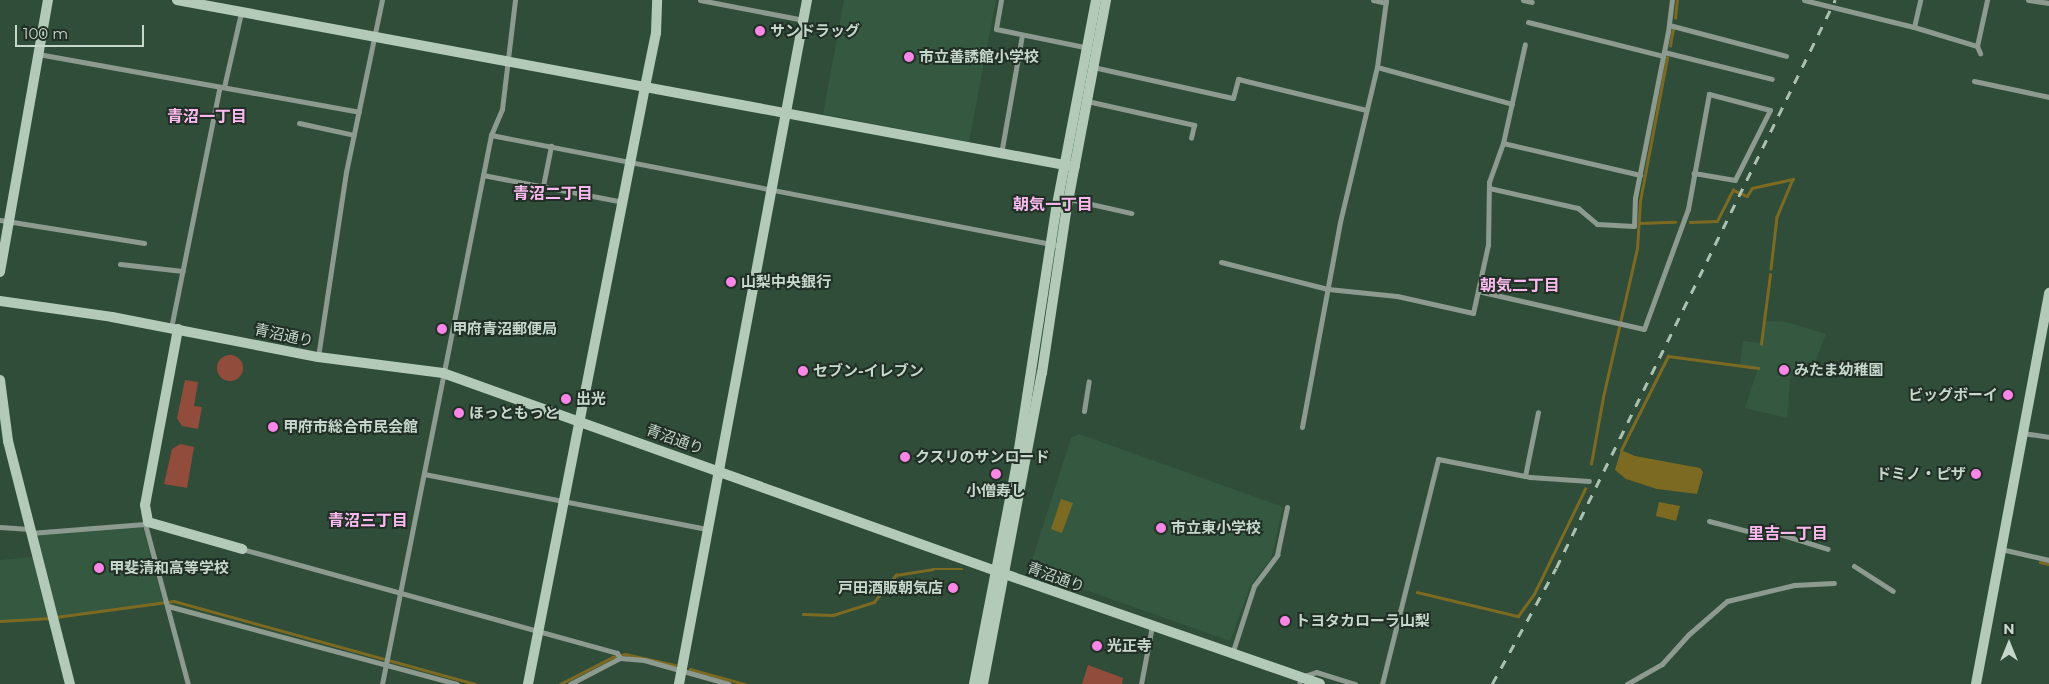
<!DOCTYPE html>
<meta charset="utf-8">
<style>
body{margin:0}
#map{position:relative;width:2049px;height:684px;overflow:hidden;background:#2f4d38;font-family:Montserrat,"Noto Sans JP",sans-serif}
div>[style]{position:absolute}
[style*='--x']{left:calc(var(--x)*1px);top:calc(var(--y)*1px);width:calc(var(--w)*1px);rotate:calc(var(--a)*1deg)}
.built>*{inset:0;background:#345940}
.green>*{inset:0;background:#924c3c}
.round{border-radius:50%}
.water>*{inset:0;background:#7d6a22}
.stream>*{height:2.5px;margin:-1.25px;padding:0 1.25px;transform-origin:1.25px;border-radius:1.25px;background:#7d6a22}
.street>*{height:5px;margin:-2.5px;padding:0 2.5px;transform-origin:2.5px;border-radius:2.5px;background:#8c9a90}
.secondary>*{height:10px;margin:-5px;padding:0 5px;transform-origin:5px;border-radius:5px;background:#b3cab9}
.rail>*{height:2.5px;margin-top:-1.25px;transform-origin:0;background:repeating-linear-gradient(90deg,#adc1b2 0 9px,transparent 0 18px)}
.dots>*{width:14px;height:14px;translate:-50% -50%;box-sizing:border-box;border:2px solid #222f26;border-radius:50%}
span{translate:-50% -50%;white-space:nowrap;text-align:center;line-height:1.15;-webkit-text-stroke:4px #222f26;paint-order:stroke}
.poi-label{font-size:15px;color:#c6d8cb;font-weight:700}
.left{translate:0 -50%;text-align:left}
.right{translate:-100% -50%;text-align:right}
.street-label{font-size:15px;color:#c6d8cb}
.neighbourhood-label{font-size:16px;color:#fbbaef;font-weight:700}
.north{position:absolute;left:1984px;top:619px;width:50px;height:50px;-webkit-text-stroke:4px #222f26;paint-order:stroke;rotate:0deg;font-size:14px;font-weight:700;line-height:20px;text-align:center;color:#c6d8cb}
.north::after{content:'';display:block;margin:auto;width:18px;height:22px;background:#c6d8cb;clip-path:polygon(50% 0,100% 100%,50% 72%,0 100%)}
.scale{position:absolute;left:15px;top:25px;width:129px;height:22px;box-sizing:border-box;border:2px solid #c6d8cb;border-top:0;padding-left:6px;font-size:15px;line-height:18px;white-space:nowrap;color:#c6d8cb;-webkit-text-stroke:4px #222f26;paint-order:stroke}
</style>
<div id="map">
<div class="built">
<div style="clip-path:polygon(844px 0,996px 0,969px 142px,823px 114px)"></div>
<div style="clip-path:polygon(1764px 321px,1787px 322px,1826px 334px,1811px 372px,1791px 371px,1787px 418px,1745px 408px,1758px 368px,1740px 366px,1743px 341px,1761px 343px)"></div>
<div style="clip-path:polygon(1079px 434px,1283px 507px,1271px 559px,1251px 584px,1230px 641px,1029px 570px,1071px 438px)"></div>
<div style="clip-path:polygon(142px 524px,163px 603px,57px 617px,35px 534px)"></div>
<div style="clip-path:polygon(32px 557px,48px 618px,0 621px,0 560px)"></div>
</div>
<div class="green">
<div class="round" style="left:217px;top:355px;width:26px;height:26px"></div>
<div style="clip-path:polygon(185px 380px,198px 382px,194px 406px,202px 407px,198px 429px,182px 426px,177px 418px)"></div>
<div style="clip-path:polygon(180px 444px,194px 447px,187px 488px,164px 484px,172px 449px)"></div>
<div style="clip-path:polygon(1088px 665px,1123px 678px,1122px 684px,1082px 684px)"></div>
</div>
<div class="water">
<div style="clip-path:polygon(1621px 450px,1635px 456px,1700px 468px,1703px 472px,1697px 494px,1657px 489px,1626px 479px,1615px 470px)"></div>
<div style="clip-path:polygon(1061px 499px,1073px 503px,1062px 533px,1051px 529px)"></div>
<div style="clip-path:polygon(1659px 502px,1680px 506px,1676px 521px,1656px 516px)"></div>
</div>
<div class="stream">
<div style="--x:1675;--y:18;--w:18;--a:-84"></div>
<div style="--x:1670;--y:46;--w:17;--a:-80"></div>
<div style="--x:1690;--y:222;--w:27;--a:-2"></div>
<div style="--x:1717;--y:221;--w:35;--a:-63"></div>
<div style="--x:1733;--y:190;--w:15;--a:23"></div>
<div style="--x:1747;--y:196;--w:9;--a:-58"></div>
<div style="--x:1752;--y:188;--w:42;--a:-12.4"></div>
<div style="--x:1793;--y:179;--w:41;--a:112.8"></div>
<div style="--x:1777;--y:217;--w:52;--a:96.6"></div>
<div style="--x:1639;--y:223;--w:36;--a:-2"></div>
<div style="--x:1761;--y:344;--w:70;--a:-82.6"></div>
<div style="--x:1621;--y:450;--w:105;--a:-63.4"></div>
<div style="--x:1668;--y:356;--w:91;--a:7.6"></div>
<div style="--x:1591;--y:464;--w:68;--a:-79.8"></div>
<div style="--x:1603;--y:397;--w:152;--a:-77.1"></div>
<div style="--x:1637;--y:249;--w:48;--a:-86.4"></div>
<div style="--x:1640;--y:201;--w:146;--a:-79.3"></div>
<div style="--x:2040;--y:562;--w:9;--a:13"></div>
<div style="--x:1417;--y:592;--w:104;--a:13.4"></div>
<div style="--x:1518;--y:616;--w:27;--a:-54"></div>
<div style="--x:1534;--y:594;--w:117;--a:-64.1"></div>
<div style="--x:803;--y:614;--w:30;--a:2"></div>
<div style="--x:833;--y:615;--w:43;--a:-17.6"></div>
<div style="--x:874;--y:602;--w:35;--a:-51"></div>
<div style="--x:896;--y:575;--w:37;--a:-9"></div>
<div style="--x:933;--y:569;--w:29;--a:0"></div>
<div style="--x:56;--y:617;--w:119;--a:-7.7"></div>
<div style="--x:174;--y:601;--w:312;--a:15.4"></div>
<div style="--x:0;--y:621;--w:51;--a:-3.4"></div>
<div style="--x:690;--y:669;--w:57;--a:15.3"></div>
<div style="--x:560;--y:684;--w:59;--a:-27"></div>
<div style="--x:613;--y:657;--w:12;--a:-14"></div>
<div style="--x:625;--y:654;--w:51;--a:12.4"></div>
</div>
<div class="street">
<div style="--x:700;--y:0;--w:106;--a:10.9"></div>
<div style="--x:1001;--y:0;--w:29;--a:100"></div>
<div style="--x:996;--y:29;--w:95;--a:11.5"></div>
<div style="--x:1373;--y:0;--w:13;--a:13"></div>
<div style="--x:1523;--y:0;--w:9;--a:13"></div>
<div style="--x:1804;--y:0;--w:113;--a:13.8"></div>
<div style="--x:1914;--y:27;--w:66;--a:16.8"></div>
<div style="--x:1977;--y:46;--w:8;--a:67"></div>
<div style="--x:2028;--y:0;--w:21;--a:8"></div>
<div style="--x:1528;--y:22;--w:139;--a:14.1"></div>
<div style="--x:1669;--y:25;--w:121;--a:14.8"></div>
<div style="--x:1914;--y:27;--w:28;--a:-77"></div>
<div style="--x:1977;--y:46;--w:47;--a:-77.7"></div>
<div style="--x:1664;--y:52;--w:111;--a:14"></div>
<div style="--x:38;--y:54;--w:326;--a:10.2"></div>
<div style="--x:1093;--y:67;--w:143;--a:12.5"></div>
<div style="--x:1233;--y:98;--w:20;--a:-75"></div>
<div style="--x:1238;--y:79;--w:132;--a:13.6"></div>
<div style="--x:1377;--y:67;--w:140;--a:15.3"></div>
<div style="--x:1974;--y:81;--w:77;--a:12"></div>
<div style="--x:224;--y:87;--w:76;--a:-77.1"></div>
<div style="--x:1087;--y:101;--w:110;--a:12.6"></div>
<div style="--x:1194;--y:125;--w:13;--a:103"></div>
<div style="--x:299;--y:123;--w:56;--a:12.3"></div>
<div style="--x:491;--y:135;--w:581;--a:11.02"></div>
<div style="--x:1503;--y:143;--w:141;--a:13.1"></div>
<div style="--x:1001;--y:154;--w:121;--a:-80"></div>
<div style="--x:483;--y:175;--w:143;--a:10.9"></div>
<div style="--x:543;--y:186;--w:41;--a:-78.7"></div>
<div style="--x:1489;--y:188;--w:91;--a:12.7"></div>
<div style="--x:1578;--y:208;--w:25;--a:40"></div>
<div style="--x:1597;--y:224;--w:37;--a:3"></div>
<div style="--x:1634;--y:226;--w:28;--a:-88"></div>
<div style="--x:1635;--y:198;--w:169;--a:-78.8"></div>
<div style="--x:1668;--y:32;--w:32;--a:-83"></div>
<div style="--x:1069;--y:199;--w:64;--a:12.7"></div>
<div style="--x:0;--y:220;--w:146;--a:9.1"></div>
<div style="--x:1221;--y:262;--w:110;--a:14.2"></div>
<div style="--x:1328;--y:289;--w:69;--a:5.8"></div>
<div style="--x:1397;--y:296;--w:78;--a:12.6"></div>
<div style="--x:1473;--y:313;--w:70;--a:-77.6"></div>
<div style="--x:1488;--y:245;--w:63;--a:-89.1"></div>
<div style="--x:1489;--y:182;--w:41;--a:-70.3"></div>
<div style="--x:1503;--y:143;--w:101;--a:-77.5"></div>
<div style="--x:120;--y:264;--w:63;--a:6.3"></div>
<div style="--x:1478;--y:291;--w:170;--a:12.9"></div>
<div style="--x:1644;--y:329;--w:128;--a:-69.9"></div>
<div style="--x:1688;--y:209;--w:117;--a:-79.7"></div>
<div style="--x:1709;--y:94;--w:63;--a:14.7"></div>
<div style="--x:1770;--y:110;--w:78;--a:116.6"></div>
<div style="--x:1735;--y:180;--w:42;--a:-170.3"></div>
<div style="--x:171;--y:328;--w:244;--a:-78.6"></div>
<div style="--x:318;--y:357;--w:187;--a:-81.4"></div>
<div style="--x:346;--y:172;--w:176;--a:-78.2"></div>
<div style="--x:1084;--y:411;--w:30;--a:-81"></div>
<div style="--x:1302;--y:427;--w:208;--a:-79.5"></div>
<div style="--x:1340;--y:222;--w:159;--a:-76.6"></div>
<div style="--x:1377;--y:67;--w:68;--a:-82.3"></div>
<div style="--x:2022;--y:433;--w:27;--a:8"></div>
<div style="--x:424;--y:474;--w:288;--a:11"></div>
<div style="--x:1525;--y:476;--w:65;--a:-78.5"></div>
<div style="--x:1709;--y:521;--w:48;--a:14.6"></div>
<div style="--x:1755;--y:533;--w:21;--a:0"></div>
<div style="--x:1776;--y:533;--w:54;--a:17.1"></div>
<div style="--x:148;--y:522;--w:4;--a:146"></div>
<div style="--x:145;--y:524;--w:166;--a:75"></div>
<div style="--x:0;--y:527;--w:29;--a:4"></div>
<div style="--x:30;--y:533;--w:115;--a:-4.5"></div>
<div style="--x:242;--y:549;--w:389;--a:15.5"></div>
<div style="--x:617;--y:653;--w:6;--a:59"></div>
<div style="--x:620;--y:658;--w:24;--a:5"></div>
<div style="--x:644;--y:660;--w:88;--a:15.8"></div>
<div style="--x:2001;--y:549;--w:49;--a:12.9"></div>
<div style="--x:1854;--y:566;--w:46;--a:32.7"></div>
<div style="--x:168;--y:606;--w:299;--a:15.1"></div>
<div style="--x:1232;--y:654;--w:71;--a:-72.1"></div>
<div style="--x:1254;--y:586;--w:39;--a:-53"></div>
<div style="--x:1277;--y:555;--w:49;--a:-78.2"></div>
<div style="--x:382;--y:684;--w:560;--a:-78.77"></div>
<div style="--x:491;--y:135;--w:28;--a:-67"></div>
<div style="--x:502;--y:109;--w:110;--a:-83.2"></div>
<div style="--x:570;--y:684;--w:56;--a:-27.5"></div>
<div style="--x:1141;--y:684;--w:59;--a:-79.3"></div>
<div style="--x:1299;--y:684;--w:7;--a:-74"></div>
<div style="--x:1301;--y:677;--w:16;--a:-18"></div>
<div style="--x:1316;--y:672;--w:41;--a:17.1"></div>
<div style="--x:1382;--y:684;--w:232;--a:-76"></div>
<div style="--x:1438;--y:459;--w:94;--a:11.1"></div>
<div style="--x:1530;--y:477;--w:59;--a:3.9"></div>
<div style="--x:1627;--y:684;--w:40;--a:-29.7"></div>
<div style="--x:1662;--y:664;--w:39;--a:-48"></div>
<div style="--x:1688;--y:635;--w:52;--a:-41.1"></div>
<div style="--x:1727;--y:601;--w:69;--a:-13.4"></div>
<div style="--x:1794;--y:585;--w:40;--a:-2.9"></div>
</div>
<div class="secondary">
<div style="--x:177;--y:0;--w:913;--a:10.53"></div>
<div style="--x:0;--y:272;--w:276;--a:-80"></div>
<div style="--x:0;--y:301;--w:113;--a:8.1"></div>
<div style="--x:112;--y:317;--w:210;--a:11"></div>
<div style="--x:318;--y:357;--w:126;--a:7.3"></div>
<div style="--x:443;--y:373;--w:587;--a:19.7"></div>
<div style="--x:996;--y:571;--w:343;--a:19.2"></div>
<div style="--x:178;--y:329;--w:179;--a:100.6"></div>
<div style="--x:145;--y:505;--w:17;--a:80"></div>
<div style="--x:148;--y:522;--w:98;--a:16"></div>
<div style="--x:0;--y:380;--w:62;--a:82.5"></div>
<div style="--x:8;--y:441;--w:251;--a:75.7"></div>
<div style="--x:528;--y:684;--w:608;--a:-78.91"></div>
<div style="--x:645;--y:87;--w:55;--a:-78.5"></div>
<div style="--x:656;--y:33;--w:33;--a:-88"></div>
<div style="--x:679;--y:684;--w:696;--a:-79.4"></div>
<div style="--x:974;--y:684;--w:220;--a:-79"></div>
<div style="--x:1016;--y:468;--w:261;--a:-81.2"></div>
<div style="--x:1056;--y:210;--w:214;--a:-79.2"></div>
<div style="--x:983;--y:684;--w:317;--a:-79.3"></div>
<div style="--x:1042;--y:373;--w:163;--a:-81.5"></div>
<div style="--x:1066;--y:212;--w:216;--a:-79.3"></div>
<div style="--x:1976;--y:684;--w:398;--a:-79.4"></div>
</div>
<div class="rail">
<div style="--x:1492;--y:684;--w:132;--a:-61.1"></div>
<div style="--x:1556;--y:568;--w:633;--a:-63.84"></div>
</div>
<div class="dots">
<div style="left:760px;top:31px;background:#fa87e7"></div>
<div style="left:909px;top:57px;background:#fa87e7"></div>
<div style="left:731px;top:282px;background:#fa87e7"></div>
<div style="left:442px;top:329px;background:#fa87e7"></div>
<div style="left:1784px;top:370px;background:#fa87e7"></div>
<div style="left:803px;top:371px;background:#fa87e7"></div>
<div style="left:2008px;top:395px;background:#fa87e7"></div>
<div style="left:566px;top:399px;background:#fa87e7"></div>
<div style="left:459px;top:413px;background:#fa87e7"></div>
<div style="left:273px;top:427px;background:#fa87e7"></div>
<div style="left:905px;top:457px;background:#fa87e7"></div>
<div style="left:996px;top:474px;background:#fa87e7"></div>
<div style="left:1976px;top:474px;background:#fa87e7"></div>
<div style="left:1161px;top:528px;background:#fa87e7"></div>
<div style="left:99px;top:568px;background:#fa87e7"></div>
<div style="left:953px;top:588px;background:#fa87e7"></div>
<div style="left:1285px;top:621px;background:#fa87e7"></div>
<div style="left:1097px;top:646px;background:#fa87e7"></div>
</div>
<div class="poi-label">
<span class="left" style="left:770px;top:31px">サンドラッグ</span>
<span class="left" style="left:919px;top:57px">市立善誘館小学校</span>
<span class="left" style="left:741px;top:282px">山梨中央銀行</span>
<span class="left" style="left:452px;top:329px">甲府青沼郵便局</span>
<span class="left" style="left:1794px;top:370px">みたま幼稚園</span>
<span class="left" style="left:813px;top:371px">セブン-イレブン</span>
<span class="right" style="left:1998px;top:395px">ビッグボーイ</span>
<span class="left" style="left:576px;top:399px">出光</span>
<span class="left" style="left:469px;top:413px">ほっともっと</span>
<span class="left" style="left:283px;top:427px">甲府市総合市民会館</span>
<span class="left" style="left:915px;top:457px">クスリのサンロード</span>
<span class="right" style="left:1966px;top:474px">ドミノ・ピザ</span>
<span style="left:996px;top:491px">小僧寿し</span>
<span class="left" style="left:1171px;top:528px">市立東小学校</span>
<span class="left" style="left:109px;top:568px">甲斐清和高等学校</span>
<span class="right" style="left:943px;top:588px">戸田酒販朝気店</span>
<span class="left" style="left:1295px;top:621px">トヨタカローラ山梨</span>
<span class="left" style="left:1107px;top:646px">光正寺</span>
</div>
<div class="street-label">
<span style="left:284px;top:335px;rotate:12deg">青沼通り</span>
<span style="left:675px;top:439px;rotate:20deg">青沼通り</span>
<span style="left:1056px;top:577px;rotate:20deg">青沼通り</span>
</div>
<div class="neighbourhood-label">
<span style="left:207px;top:117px">青沼一丁目</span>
<span style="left:553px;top:194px">青沼二丁目</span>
<span style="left:1053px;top:205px">朝気一丁目</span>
<span style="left:1520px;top:286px">朝気二丁目</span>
<span style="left:368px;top:521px">青沼三丁目</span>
<span style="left:1788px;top:534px">里吉一丁目</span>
</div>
<div class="north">N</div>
<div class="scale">100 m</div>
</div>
